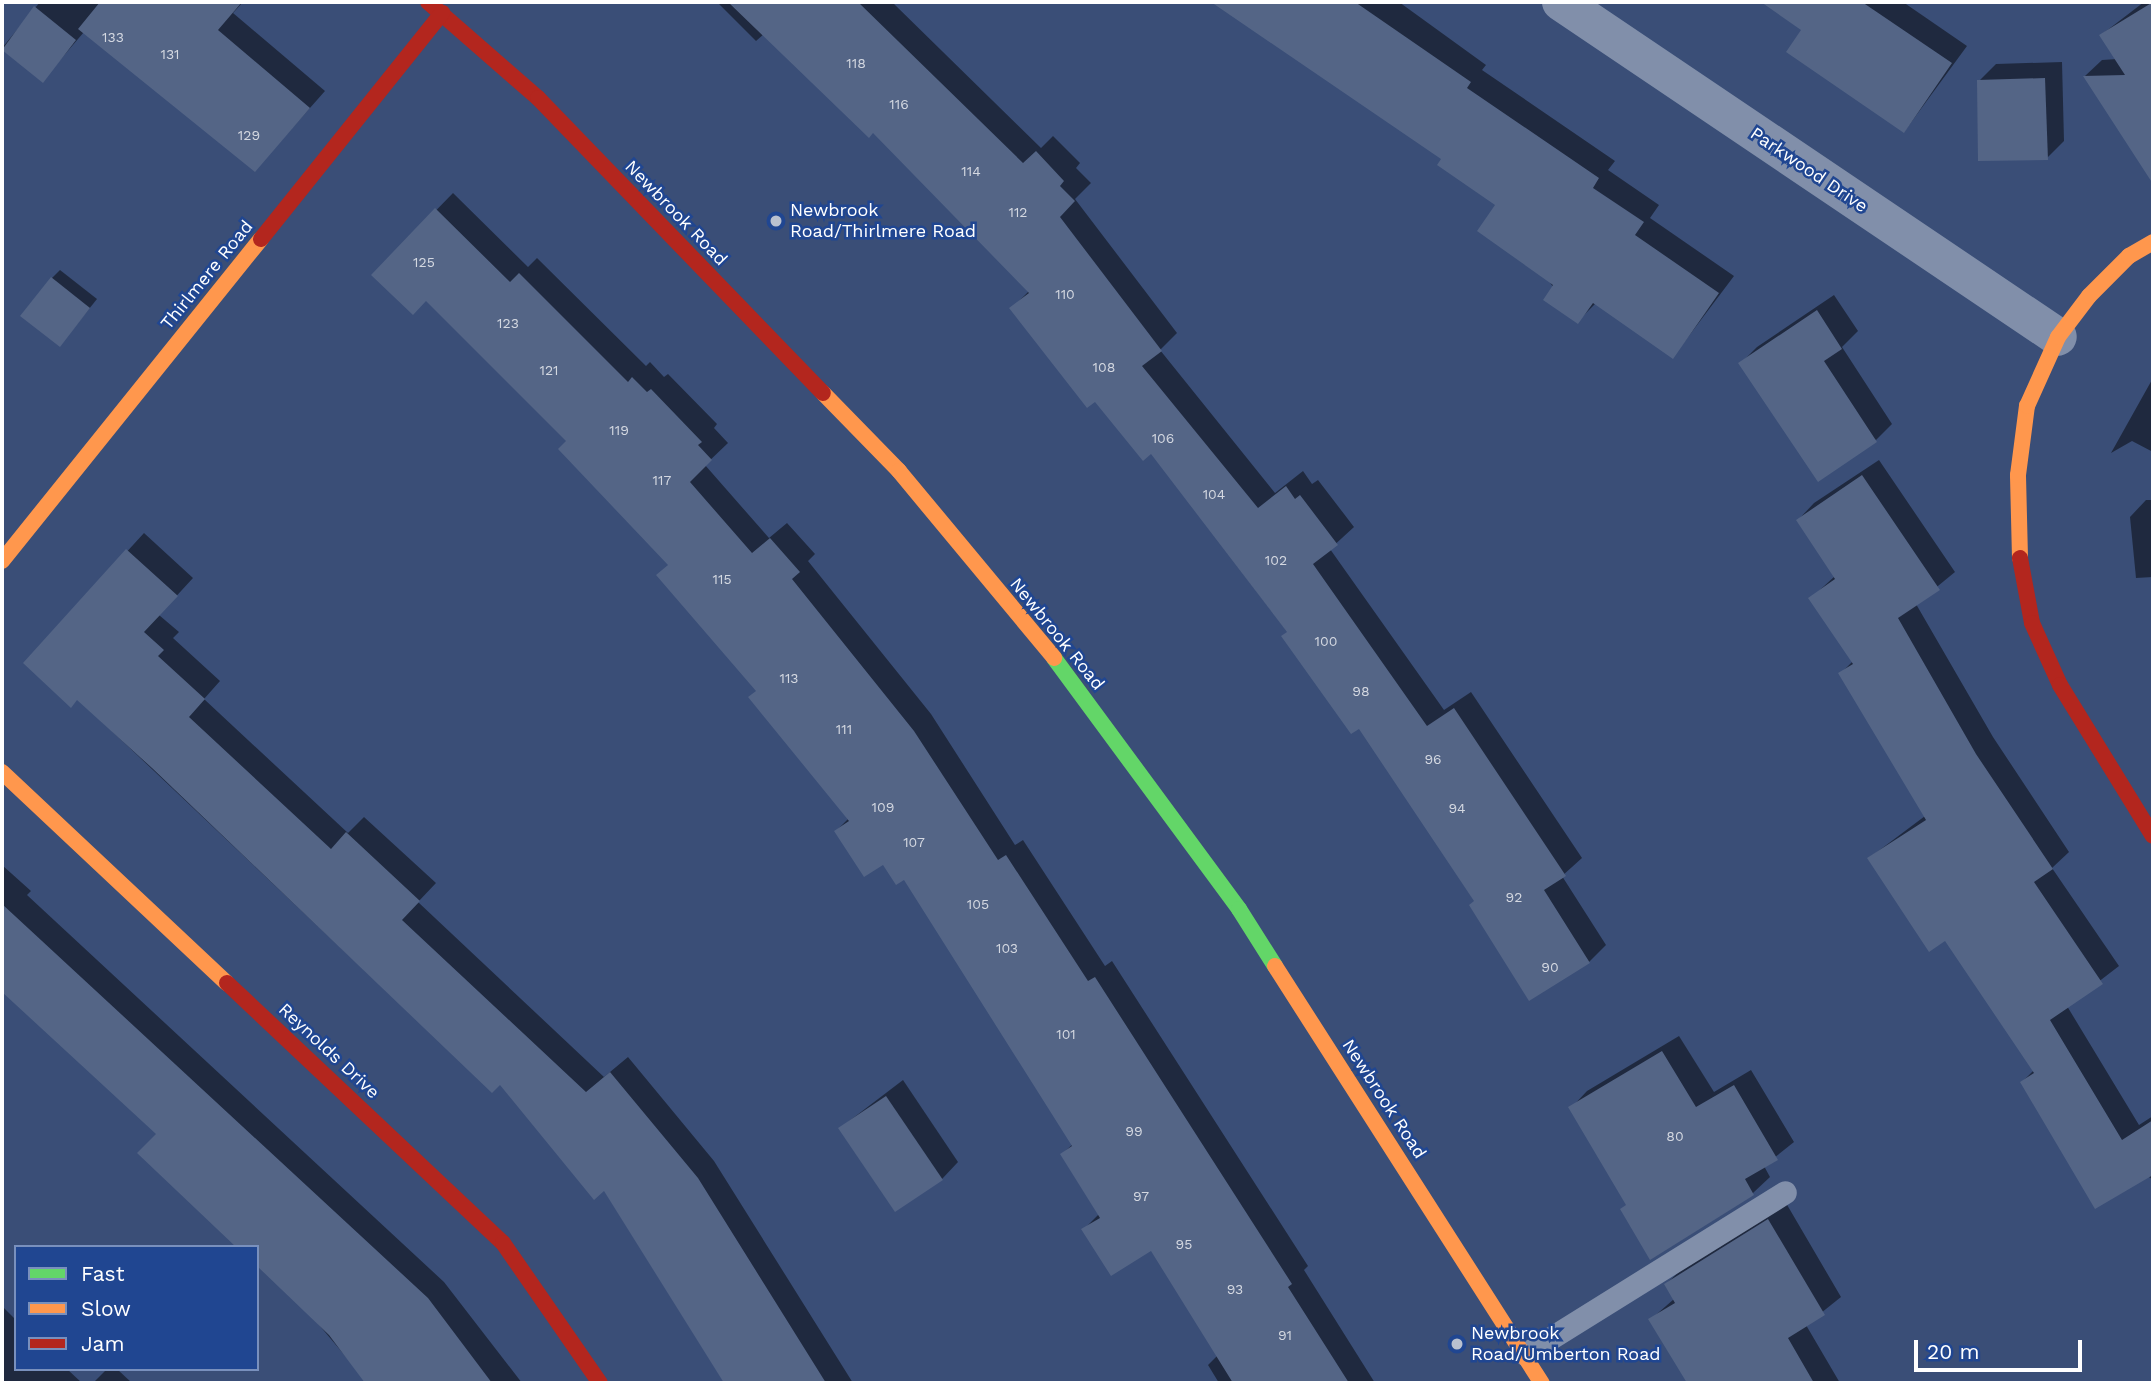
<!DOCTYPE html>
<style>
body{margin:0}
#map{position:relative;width:2155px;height:1385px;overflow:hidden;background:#3a4e77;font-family:"Work Sans",sans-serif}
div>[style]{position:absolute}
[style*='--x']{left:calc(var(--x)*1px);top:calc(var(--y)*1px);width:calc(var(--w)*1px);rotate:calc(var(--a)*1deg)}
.shadow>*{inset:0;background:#0007}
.building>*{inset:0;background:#546586}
.lane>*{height:23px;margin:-11.5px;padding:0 11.5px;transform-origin:11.5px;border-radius:11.5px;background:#818faa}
.street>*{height:38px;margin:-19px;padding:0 19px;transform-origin:19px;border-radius:19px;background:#818faa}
.fast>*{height:16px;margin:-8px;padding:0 8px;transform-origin:8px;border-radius:8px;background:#63d668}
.slow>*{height:16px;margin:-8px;padding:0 8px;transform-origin:8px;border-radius:8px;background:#ff974d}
.jam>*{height:16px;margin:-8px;padding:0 8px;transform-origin:8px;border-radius:8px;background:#b3261e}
.dots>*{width:19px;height:19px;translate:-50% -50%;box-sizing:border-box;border:4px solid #204691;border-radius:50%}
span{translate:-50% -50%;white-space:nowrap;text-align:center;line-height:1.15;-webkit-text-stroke:5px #204691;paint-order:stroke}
.number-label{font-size:14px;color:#d4d8e1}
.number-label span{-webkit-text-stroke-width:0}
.street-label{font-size:18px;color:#fff}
.poi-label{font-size:18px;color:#fff}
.left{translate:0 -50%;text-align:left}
.frame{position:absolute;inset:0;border:4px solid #fff;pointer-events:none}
.legend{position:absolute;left:14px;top:1245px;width:245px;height:126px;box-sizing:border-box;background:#204691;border:2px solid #7990bd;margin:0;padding:9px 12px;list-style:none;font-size:21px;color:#fff}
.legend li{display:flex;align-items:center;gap:14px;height:35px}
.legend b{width:35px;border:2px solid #7990bd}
.scale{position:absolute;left:1914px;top:1340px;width:168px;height:32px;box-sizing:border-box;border:4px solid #fff;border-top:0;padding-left:9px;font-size:21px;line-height:24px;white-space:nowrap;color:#fff;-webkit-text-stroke:5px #204691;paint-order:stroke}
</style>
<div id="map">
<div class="shadow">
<div style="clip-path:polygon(40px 2px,243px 2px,233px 13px,325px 91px,255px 170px,84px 32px,43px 80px,2px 48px)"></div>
<div style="clip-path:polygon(717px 2px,892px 2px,1041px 148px,1053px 136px,1080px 163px,1076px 168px,1091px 183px,1075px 199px,1177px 333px,1160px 350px,1275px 493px,1303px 471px,1312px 484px,1318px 480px,1354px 527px,1330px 549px,1444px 710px,1471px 692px,1582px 858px,1562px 876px,1606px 945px,1589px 962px,1476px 901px,1359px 726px,1151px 452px,1096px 399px,1012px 308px,1029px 291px,873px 131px,764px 34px,756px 41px)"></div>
<div style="clip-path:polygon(1252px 2px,1399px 2px,1486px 65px,1482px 70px,1615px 161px,1608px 170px,1659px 205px,1650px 218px,1734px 276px,1673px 357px,1596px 303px,1577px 322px,1497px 205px,1443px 159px,1240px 19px)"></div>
<div style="clip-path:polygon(1764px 2px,1903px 2px,1967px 46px,1904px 132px,1804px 30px)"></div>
<div style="clip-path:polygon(2144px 2px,2153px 2px,2153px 127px,2129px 143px,2085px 76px,2102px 60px,2117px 59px,2101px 35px)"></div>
<div style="clip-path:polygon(2062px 62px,2064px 141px,2047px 158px,1979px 81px,1996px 64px)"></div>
<div style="clip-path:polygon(453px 193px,528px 267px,537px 258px,646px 366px,650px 362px,664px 377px,668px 374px,717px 424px,714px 428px,728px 443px,705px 465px,769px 538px,787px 523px,815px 554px,808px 561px,931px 714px,1015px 845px,1023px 840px,1105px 966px,1112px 961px,1308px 1266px,1304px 1270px,1375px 1383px,1219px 1383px,1208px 1365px,1218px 1355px,1151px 1249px,1084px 1229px,1099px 1214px,1062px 1154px,1073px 1144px,904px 878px,836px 831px,849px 818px,670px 564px,568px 441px,426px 299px,373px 275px)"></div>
<div style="clip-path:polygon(60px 270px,97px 299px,60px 345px,52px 278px)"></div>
<div style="clip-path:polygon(1834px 295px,1858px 331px,1842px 347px,1892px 424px,1876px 440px,1741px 363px,1757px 347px)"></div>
<div style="clip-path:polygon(2153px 378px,2153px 452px,2132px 441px,2111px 453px)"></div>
<div style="clip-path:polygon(1879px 460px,1955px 572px,1916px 604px,1993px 737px,2069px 852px,2052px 868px,2119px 966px,2067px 1006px,2139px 1125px,2153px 1116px,2153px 1180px,2022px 1082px,2034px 1070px,1945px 939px,1869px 858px,1925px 816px,1840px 674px,1853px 661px,1810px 599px,1835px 576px,1798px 520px,1814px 503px)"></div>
<div style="clip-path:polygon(2146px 500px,2153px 500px,2153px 577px,2136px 578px,2130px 517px)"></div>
<div style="clip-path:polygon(144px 533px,193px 578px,159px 615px,179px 632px,173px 638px,220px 681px,204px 699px,348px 833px,364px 817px,436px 883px,418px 902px,604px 1077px,628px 1057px,714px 1161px,853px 1383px,729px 1383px,605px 1189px,500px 1083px,492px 1091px,78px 699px,25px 663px)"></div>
<div style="clip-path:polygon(2px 865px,31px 891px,27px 895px,444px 1282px,522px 1383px,368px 1383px,158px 1134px,2px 983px)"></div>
<div style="clip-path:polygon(1679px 1036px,1714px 1092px,1751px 1070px,1794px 1142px,1764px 1166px,1770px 1177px,1753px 1193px,1627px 1204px,1571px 1108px,1587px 1091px)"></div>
<div style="clip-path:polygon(903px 1080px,958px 1162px,942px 1179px,840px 1128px)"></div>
<div style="clip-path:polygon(1786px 1203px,1841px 1297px,1806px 1325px,1840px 1383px,1689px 1383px,1650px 1320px,1674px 1299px,1666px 1284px,1683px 1268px)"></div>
<div style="clip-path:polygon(2px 1306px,16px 1320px,16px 1369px,67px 1369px,82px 1383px,2px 1383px)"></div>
<div style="clip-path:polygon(107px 1369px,117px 1369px,132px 1383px,93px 1383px)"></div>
</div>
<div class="building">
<div style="clip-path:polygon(100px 2px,242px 2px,218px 30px,310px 108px,255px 172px,78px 29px)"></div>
<div style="clip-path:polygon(728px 2px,858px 2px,1023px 163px,1036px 151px,1064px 181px,1060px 186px,1075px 201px,1060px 217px,1162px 351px,1142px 366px,1258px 508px,1286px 486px,1295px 499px,1300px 495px,1338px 545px,1313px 564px,1427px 726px,1454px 708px,1566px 876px,1544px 890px,1590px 963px,1529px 1001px,1469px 905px,1474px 901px,1359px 729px,1351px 734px,1281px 636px,1287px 632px,1151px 454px,1143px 461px,1095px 402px,1087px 408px,1009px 308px,1029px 293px,873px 133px,869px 138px)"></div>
<div style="clip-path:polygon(1211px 2px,1355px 2px,1471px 82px,1467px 88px,1599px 178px,1593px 188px,1644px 222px,1635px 235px,1719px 293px,1673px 359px,1593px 303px,1578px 324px,1543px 300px,1553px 285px,1477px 231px,1495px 205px,1437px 165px,1441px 159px)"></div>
<div style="clip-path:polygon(1761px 2px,1862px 2px,1952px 63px,1904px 133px,1786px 52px,1801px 30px)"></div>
<div style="clip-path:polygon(2153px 2px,2153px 184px,2083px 76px,2125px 75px,2099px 35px)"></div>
<div style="clip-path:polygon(34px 6px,76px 40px,43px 83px,2px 50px)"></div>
<div style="clip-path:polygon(2045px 78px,2048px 160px,1978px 161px,1977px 80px)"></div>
<div style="clip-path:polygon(435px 208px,510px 282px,519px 273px,628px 382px,632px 377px,647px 392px,651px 389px,702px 442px,698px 445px,712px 460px,690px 482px,752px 553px,770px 538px,800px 572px,792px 579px,914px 731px,998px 860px,1006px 855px,1088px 981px,1095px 977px,1292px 1284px,1288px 1287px,1349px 1383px,1233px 1383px,1151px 1251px,1111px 1276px,1081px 1229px,1100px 1218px,1060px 1154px,1072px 1146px,904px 880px,896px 885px,883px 865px,864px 877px,834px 831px,849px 821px,748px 697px,756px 691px,656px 575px,668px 565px,558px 449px,566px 441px,426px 301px,413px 315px,371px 275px)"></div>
<div style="clip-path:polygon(51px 277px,90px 308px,60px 347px,20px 316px)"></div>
<div style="clip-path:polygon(1817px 310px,1842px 349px,1824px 361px,1877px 442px,1818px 482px,1738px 363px)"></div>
<div style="clip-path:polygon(1862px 475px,1940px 590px,1898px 618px,1976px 754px,2053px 869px,2034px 882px,2103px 984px,2050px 1020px,2122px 1140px,2153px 1120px,2153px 1175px,2095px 1209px,2020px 1082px,2034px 1073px,1945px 941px,1929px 952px,1867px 858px,1926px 820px,1838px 673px,1853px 664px,1808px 598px,1835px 579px,1796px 520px)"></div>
<div style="clip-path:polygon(126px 549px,178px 596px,144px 632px,164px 650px,158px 656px,205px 699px,189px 717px,331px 849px,346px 832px,420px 901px,402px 920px,586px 1092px,610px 1072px,698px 1178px,826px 1383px,724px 1383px,604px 1191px,594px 1200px,500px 1085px,492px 1093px,152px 768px,77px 700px,71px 708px,23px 663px)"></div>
<div style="clip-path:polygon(2px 904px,428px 1298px,492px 1383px,365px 1383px,329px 1335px,257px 1266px,257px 1247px,236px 1247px,137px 1153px,156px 1134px,2px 992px)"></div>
<div style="clip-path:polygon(1662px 1051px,1696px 1107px,1734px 1085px,1778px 1160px,1745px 1179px,1754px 1195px,1650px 1260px,1620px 1209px,1626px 1205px,1568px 1107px)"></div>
<div style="clip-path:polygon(886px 1096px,943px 1180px,895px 1212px,838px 1128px)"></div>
<div style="clip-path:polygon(1768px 1219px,1825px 1315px,1788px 1338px,1814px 1383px,1687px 1383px,1648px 1319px,1675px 1303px,1664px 1284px)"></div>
</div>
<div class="lane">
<div style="--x:1525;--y:1354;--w:306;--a:-31.9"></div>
</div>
<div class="street">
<div style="--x:1561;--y:2;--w:599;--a:33.98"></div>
</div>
<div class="fast">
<div style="--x:1054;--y:658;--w:312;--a:53.6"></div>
<div style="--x:1239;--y:909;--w:67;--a:57.7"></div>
</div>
<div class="slow">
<div style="--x:823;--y:393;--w:109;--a:45.7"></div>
<div style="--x:899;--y:471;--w:243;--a:50.3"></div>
<div style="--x:2020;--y:558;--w:83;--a:-91.4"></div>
<div style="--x:2018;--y:475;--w:70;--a:-82.6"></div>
<div style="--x:2027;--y:406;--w:76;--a:-65.8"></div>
<div style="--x:2058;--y:337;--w:51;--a:-52.9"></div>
<div style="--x:2089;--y:296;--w:57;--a:-45"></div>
<div style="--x:2129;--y:256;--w:28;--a:-30"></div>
<div style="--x:2;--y:561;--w:413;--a:-51.2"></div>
<div style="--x:2;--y:772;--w:308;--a:43.2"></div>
<div style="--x:1275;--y:966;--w:495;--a:57.4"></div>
</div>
<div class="jam">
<div style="--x:428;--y:2;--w:146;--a:41.1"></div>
<div style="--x:538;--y:98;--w:410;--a:46"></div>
<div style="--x:261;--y:239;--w:290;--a:-51.3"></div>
<div style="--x:2020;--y:558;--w:66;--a:79.5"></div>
<div style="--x:2032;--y:623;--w:68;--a:65.7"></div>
<div style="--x:2060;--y:685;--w:177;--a:58.4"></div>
<div style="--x:227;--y:983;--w:379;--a:43.3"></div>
<div style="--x:503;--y:1243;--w:170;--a:55.3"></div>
</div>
<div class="dots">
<div style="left:776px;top:221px;background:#bac1cf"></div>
<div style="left:1457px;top:1344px;background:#bac1cf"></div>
</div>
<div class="number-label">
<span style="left:113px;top:37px">133</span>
<span style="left:170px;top:54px">131</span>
<span style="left:856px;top:63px">118</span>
<span style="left:899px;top:104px">116</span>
<span style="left:249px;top:135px">129</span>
<span style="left:971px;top:171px">114</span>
<span style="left:1018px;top:212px">112</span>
<span style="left:424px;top:262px">125</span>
<span style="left:1065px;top:294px">110</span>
<span style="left:508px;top:323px">123</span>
<span style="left:1104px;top:367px">108</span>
<span style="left:549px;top:370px">121</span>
<span style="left:619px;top:430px">119</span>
<span style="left:1163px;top:438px">106</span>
<span style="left:662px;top:480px">117</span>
<span style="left:1214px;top:494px">104</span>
<span style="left:1276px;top:560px">102</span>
<span style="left:722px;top:579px">115</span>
<span style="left:1326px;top:641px">100</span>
<span style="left:789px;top:678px">113</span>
<span style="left:1361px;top:691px">98</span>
<span style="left:844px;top:729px">111</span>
<span style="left:1433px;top:759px">96</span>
<span style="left:883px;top:807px">109</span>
<span style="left:1457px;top:808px">94</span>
<span style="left:914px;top:842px">107</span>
<span style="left:1514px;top:897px">92</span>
<span style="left:978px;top:904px">105</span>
<span style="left:1007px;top:948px">103</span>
<span style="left:1550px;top:967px">90</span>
<span style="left:1066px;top:1034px">101</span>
<span style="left:1134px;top:1131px">99</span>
<span style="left:1675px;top:1136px">80</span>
<span style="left:1141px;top:1196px">97</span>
<span style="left:1184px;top:1244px">95</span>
<span style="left:1235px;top:1289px">93</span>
<span style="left:1285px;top:1335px">91</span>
</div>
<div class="street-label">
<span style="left:1809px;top:170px;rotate:34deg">Parkwood Drive</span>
<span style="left:676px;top:213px;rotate:46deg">Newbrook Road</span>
<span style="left:207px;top:275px;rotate:-51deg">Thirlmere Road</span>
<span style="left:1057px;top:634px;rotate:51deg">Newbrook Road</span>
<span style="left:329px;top:1051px;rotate:43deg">Reynolds Drive</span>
<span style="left:1384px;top:1099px;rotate:57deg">Newbrook Road</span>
</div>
<div class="poi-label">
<span class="left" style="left:790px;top:221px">Newbrook<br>Road/Thirlmere Road</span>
<span class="left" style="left:1471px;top:1344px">Newbrook<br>Road/Umberton Road</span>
</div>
<div class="frame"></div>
<ul class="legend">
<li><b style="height:9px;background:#63d668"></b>Fast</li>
<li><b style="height:9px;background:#ff974d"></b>Slow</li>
<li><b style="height:9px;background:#b3261e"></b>Jam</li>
</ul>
<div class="scale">20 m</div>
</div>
